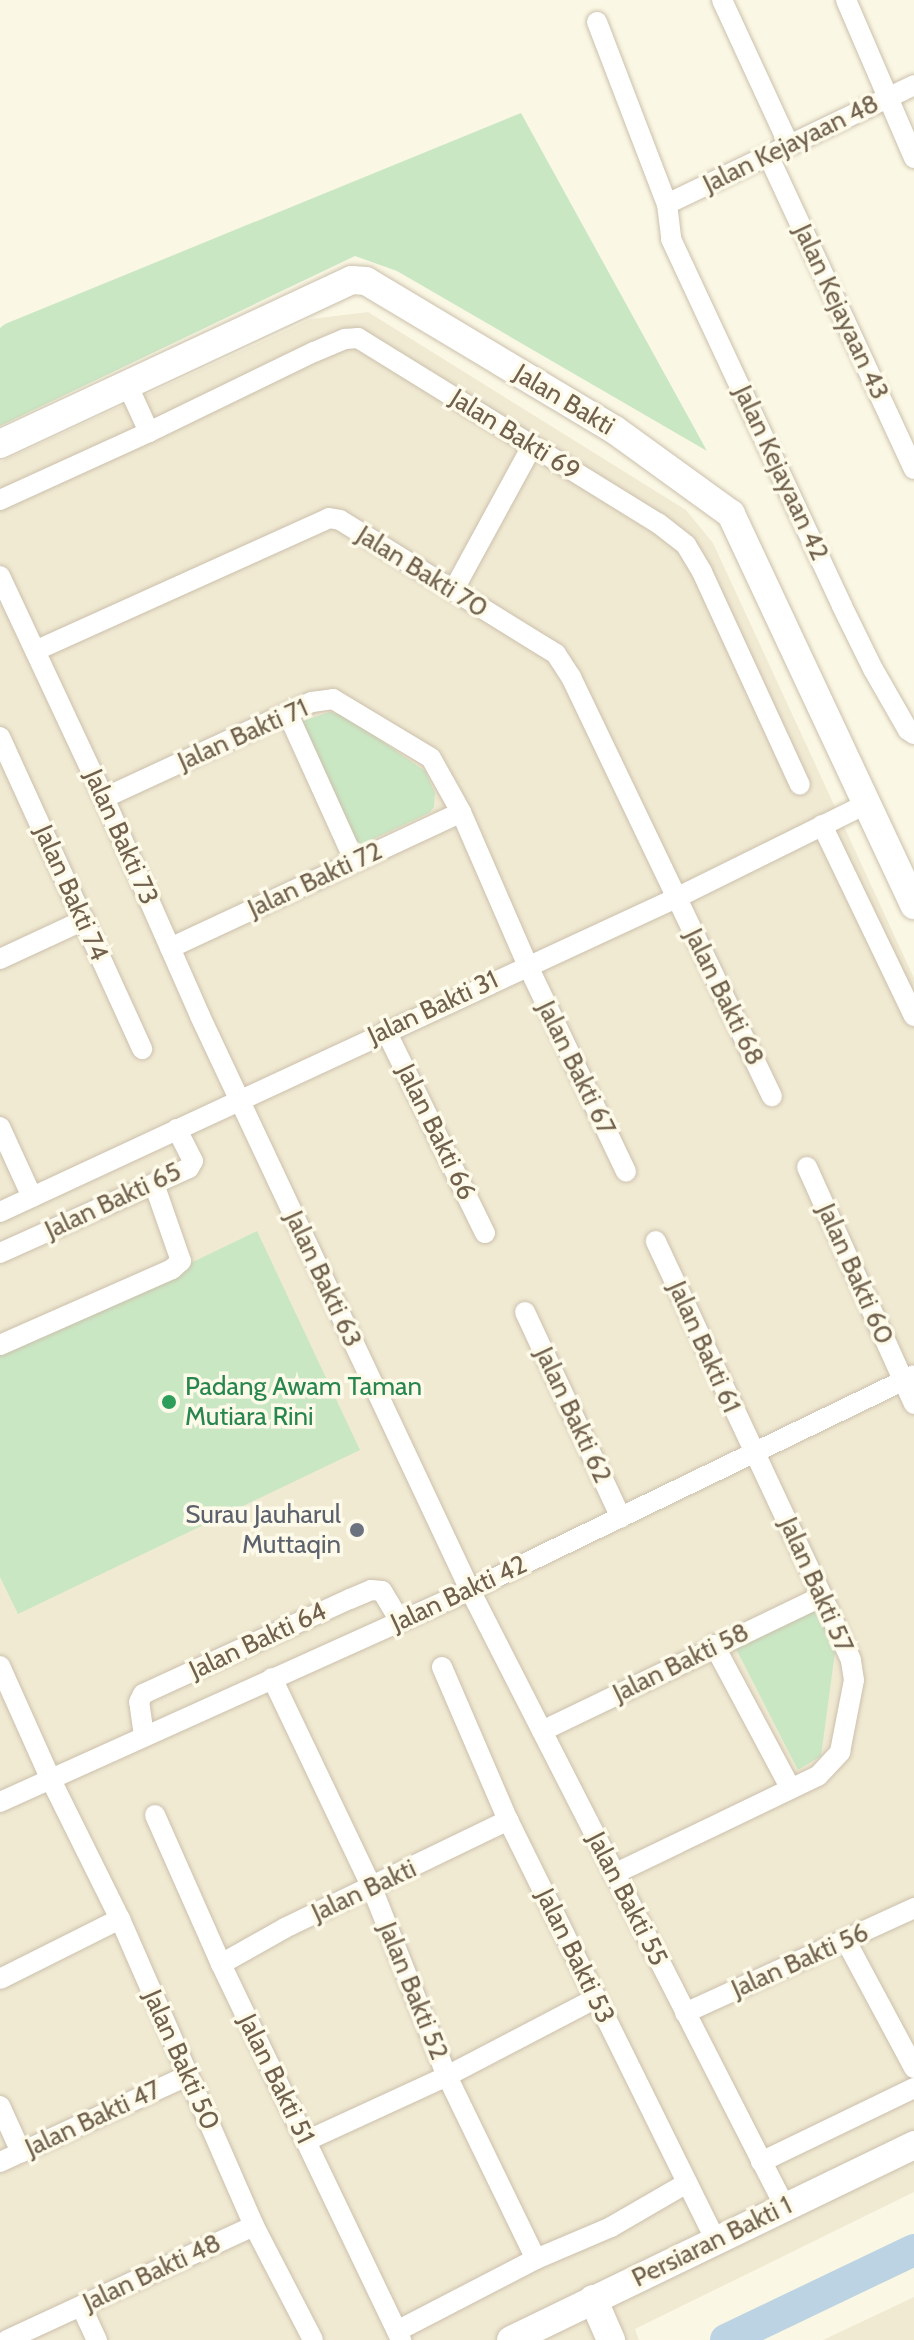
<!DOCTYPE html>
<style>
body{margin:0}
#map{position:relative;width:914px;height:2340px;overflow:hidden;background:#faf7e4;font-family:Cabin,sans-serif}
div>[style]{position:absolute}
[style*='--x']{left:calc(var(--x)*1px);top:calc(var(--y)*1px);width:calc(var(--w)*1px);rotate:calc(var(--a)*1deg)}
.residential>*{inset:0;background:#f1ead3}
.green>*{inset:0;background:#cae7c4}
.river>*{height:32px;margin:-16px;padding:0 16px;transform-origin:16px;border-radius:16px;background:#bbd3e2}
.roads{filter:drop-shadow(0 0 2px #cbc0ac) drop-shadow(0 0 2px #cbc0ac)}
.street>*{height:20px;margin:-10px;padding:0 10px;transform-origin:10px;border-radius:10px;background:#fff}
.secondary>*{height:28px;margin:-14px;padding:0 14px;transform-origin:14px;border-radius:14px;background:#fff}
.dots>*{width:22px;height:22px;translate:-50% -50%;box-sizing:border-box;border:4px solid #fdfaea;border-radius:50%}
span{translate:-50% -50%;white-space:nowrap;text-align:center;line-height:1.15;-webkit-text-stroke:7px #fdfaea;paint-order:stroke}
.street-label{font-size:26px;color:#71614c}
.leisure-label{font-size:26px;color:#27864d}
.left{translate:0 -50%;text-align:left}
.worship-label{font-size:26px;color:#5b616d}
.right{translate:-100% -50%;text-align:right}
</style>
<div id="map">
<div class="residential">
<div style="clip-path:polygon(368px 312px,686px 510px,713px 543px,914px 978px,914px 2192px,635px 2329px,639px 2340px,0 2340px,0 462px,311px 319px)"></div>
<div style="clip-path:polygon(914px 2297px,914px 2340px,823px 2340px)"></div>
</div>
<div class="green">
<div style="clip-path:polygon(521px 113px,707px 451px,397px 271px,355px 256px,0 426px,0 328px,5px 324px)"></div>
<div style="clip-path:polygon(330px 712px,344px 715px,425px 771px,435px 793px,434px 807px,429px 813px,356px 847px,299px 722px)"></div>
<div style="clip-path:polygon(257px 1231px,360px 1450px,18px 1614px,0 1577px,0 1355px)"></div>
<div style="clip-path:polygon(817px 1606px,835px 1652px,821px 1756px,798px 1770px,734px 1645px)"></div>
</div>
<div class="river">
<div style="--x:726;--y:2340;--w:208;--a:-25.6"></div>
</div>
<div class="roads">
<div class="street">
<div style="--x:722;--y:0;--w:160;--a:65.2"></div>
<div style="--x:846;--y:0;--w:172;--a:66.7"></div>
<div style="--x:597;--y:22;--w:195;--a:69"></div>
<div style="--x:667;--y:204;--w:35;--a:83"></div>
<div style="--x:671;--y:239;--w:405;--a:65"></div>
<div style="--x:842;--y:606;--w:70;--a:63.8"></div>
<div style="--x:873;--y:669;--w:70;--a:60.2"></div>
<div style="--x:908;--y:730;--w:7;--a:34"></div>
<div style="--x:768;--y:155;--w:346;--a:65.1"></div>
<div style="--x:667;--y:204;--w:274;--a:-25.7"></div>
<div style="--x:127;--y:384;--w:53;--a:65.4"></div>
<div style="--x:149;--y:432;--w:183;--a:-25.9"></div>
<div style="--x:314;--y:352;--w:34;--a:-23"></div>
<div style="--x:345;--y:339;--w:13;--a:-4"></div>
<div style="--x:358;--y:338;--w:352;--a:31.7"></div>
<div style="--x:658;--y:523;--w:36;--a:38"></div>
<div style="--x:686;--y:545;--w:31;--a:59"></div>
<div style="--x:702;--y:572;--w:234;--a:65.3"></div>
<div style="--x:0;--y:500;--w:164;--a:-24.5"></div>
<div style="--x:0;--y:576;--w:245;--a:64.9"></div>
<div style="--x:104;--y:798;--w:238;--a:66.2"></div>
<div style="--x:200;--y:1016;--w:634;--a:64.81"></div>
<div style="--x:470;--y:1590;--w:693;--a:62.95"></div>
<div style="--x:453;--y:591;--w:165;--a:-61.4"></div>
<div style="--x:37;--y:650;--w:320;--a:-24.3"></div>
<div style="--x:329;--y:518;--w:11;--a:10"></div>
<div style="--x:340;--y:520;--w:254;--a:31.8"></div>
<div style="--x:556;--y:654;--w:27;--a:57"></div>
<div style="--x:571;--y:677;--w:465;--a:64.4"></div>
<div style="--x:288;--y:714;--w:162;--a:65.6"></div>
<div style="--x:0;--y:737;--w:343;--a:65.5"></div>
<div style="--x:104;--y:798;--w:229;--a:-24.8"></div>
<div style="--x:312;--y:702;--w:21;--a:-8"></div>
<div style="--x:333;--y:699;--w:114;--a:31"></div>
<div style="--x:431;--y:758;--w:62;--a:60.9"></div>
<div style="--x:461;--y:812;--w:166;--a:66.5"></div>
<div style="--x:527;--y:964;--w:230;--a:64.5"></div>
<div style="--x:822;--y:825;--w:212;--a:64.3"></div>
<div style="--x:170;--y:948;--w:321;--a:-25"></div>
<div style="--x:0;--y:959;--w:93;--a:-24.9"></div>
<div style="--x:386;--y:1031;--w:225;--a:63.9"></div>
<div style="--x:0;--y:1127;--w:77;--a:65.4"></div>
<div style="--x:807;--y:1167;--w:260;--a:65.7"></div>
<div style="--x:0;--y:1212;--w:745;--a:-24.91"></div>
<div style="--x:676;--y:898;--w:212;--a:-26.3"></div>
<div style="--x:0;--y:1253;--w:207;--a:-24.2"></div>
<div style="--x:189;--y:1168;--w:8;--a:-60"></div>
<div style="--x:193;--y:1161;--w:36;--a:-117"></div>
<div style="--x:525;--y:1312;--w:227;--a:65"></div>
<div style="--x:0;--y:1345;--w:188;--a:-23.8"></div>
<div style="--x:172;--y:1269;--w:12;--a:-42"></div>
<div style="--x:181;--y:1261;--w:82;--a:-109.3"></div>
<div style="--x:714;--y:1645;--w:163;--a:61.9"></div>
<div style="--x:0;--y:1666;--w:123;--a:65.9"></div>
<div style="--x:50;--y:1778;--w:157;--a:63.6"></div>
<div style="--x:120;--y:1919;--w:335;--a:66.4"></div>
<div style="--x:254;--y:2226;--w:128;--a:62.6"></div>
<div style="--x:442;--y:1667;--w:167;--a:66.7"></div>
<div style="--x:508;--y:1820;--w:470;--a:63.7"></div>
<div style="--x:272;--y:1678;--w:233;--a:64.5"></div>
<div style="--x:372;--y:1888;--w:202;--a:68.3"></div>
<div style="--x:447;--y:2076;--w:203;--a:64.1"></div>
<div style="--x:542;--y:1731;--w:311;--a:-25.7"></div>
<div style="--x:144;--y:1736;--w:34;--a:-98"></div>
<div style="--x:139;--y:1702;--w:9;--a:-63"></div>
<div style="--x:143;--y:1694;--w:228;--a:-24.7"></div>
<div style="--x:350;--y:1599;--w:23;--a:-23"></div>
<div style="--x:371;--y:1590;--w:11;--a:5"></div>
<div style="--x:382;--y:1591;--w:35;--a:59"></div>
<div style="--x:0;--y:1802;--w:516;--a:-24.28"></div>
<div style="--x:470;--y:1590;--w:493;--a:-25.8"></div>
<div style="--x:155;--y:1815;--w:163;--a:66.1"></div>
<div style="--x:221;--y:1964;--w:417;--a:64.4"></div>
<div style="--x:614;--y:1874;--w:226;--a:-25.7"></div>
<div style="--x:818;--y:1776;--w:33;--a:-47"></div>
<div style="--x:840;--y:1752;--w:73;--a:-79"></div>
<div style="--x:854;--y:1680;--w:20;--a:-99"></div>
<div style="--x:851;--y:1660;--w:70;--a:-114.4"></div>
<div style="--x:822;--y:1596;--w:392;--a:-115.1"></div>
<div style="--x:846;--y:1941;--w:144;--a:61.8"></div>
<div style="--x:221;--y:1964;--w:73;--a:-29.4"></div>
<div style="--x:285;--y:1928;--w:248;--a:-25.8"></div>
<div style="--x:0;--y:1979;--w:134;--a:-26.6"></div>
<div style="--x:685;--y:2013;--w:252;--a:-24.6"></div>
<div style="--x:0;--y:2106;--w:51;--a:65.5"></div>
<div style="--x:306;--y:2141;--w:155;--a:-24.7"></div>
<div style="--x:447;--y:2076;--w:168;--a:-27.6"></div>
<div style="--x:0;--y:2162;--w:206;--a:-24.7"></div>
<div style="--x:761;--y:2162;--w:170;--a:-25.8"></div>
<div style="--x:81;--y:2306;--w:38;--a:65"></div>
<div style="--x:397;--y:2331;--w:157;--a:-27.4"></div>
<div style="--x:536;--y:2259;--w:82;--a:-23.1"></div>
<div style="--x:611;--y:2227;--w:88;--a:-30.1"></div>
<div style="--x:7;--y:2340;--w:272;--a:-24.8"></div>
</div>
<div class="secondary">
<div style="--x:0;--y:444;--w:388;--a:-25"></div>
<div style="--x:352;--y:280;--w:14;--a:4"></div>
<div style="--x:366;--y:281;--w:290;--a:30.9"></div>
<div style="--x:615;--y:430;--w:143;--a:35.9"></div>
<div style="--x:731;--y:514;--w:432;--a:64.9"></div>
<div style="--x:593;--y:2299;--w:45;--a:66.3"></div>
<div style="--x:511;--y:2340;--w:448;--a:-25.8"></div>
</div>
</div>
<div class="dots">
<div style="left:169px;top:1402px;background:#2e9e5b"></div>
<div style="left:357px;top:1530px;background:#6b7280"></div>
</div>
<div class="street-label">
<span style="left:791px;top:144px;rotate:-26deg">Jalan Kejayaan 48</span>
<span style="left:841px;top:312px;rotate:65deg">Jalan Kejayaan 43</span>
<span style="left:564px;top:400px;rotate:31deg">Jalan Bakti</span>
<span style="left:515px;top:435px;rotate:32deg">Jalan Bakti 69</span>
<span style="left:781px;top:473px;rotate:65deg">Jalan Kejayaan 42</span>
<span style="left:422px;top:572px;rotate:32deg">Jalan Bakti 70</span>
<span style="left:243px;top:735px;rotate:-24deg">Jalan Bakti 71</span>
<span style="left:121px;top:837px;rotate:66deg">Jalan Bakti 73</span>
<span style="left:315px;top:880px;rotate:-25deg">Jalan Bakti 72</span>
<span style="left:71px;top:893px;rotate:66deg">Jalan Bakti 74</span>
<span style="left:724px;top:997px;rotate:64deg">Jalan Bakti 68</span>
<span style="left:433px;top:1008px;rotate:-25deg">Jalan Bakti 31</span>
<span style="left:576px;top:1068px;rotate:64deg">Jalan Bakti 67</span>
<span style="left:436px;top:1132px;rotate:64deg">Jalan Bakti 66</span>
<span style="left:113px;top:1201px;rotate:-25deg">Jalan Bakti 65</span>
<span style="left:855px;top:1274px;rotate:66deg">Jalan Bakti 60</span>
<span style="left:323px;top:1279px;rotate:65deg">Jalan Bakti 63</span>
<span style="left:704px;top:1347px;rotate:66deg">Jalan Bakti 61</span>
<span style="left:573px;top:1415px;rotate:65deg">Jalan Bakti 62</span>
<span style="left:816px;top:1585px;rotate:66deg">Jalan Bakti 57</span>
<span style="left:459px;top:1594px;rotate:-25deg">Jalan Bakti 42</span>
<span style="left:258px;top:1641px;rotate:-25deg">Jalan Bakti 64</span>
<span style="left:681px;top:1663px;rotate:-26deg">Jalan Bakti 58</span>
<span style="left:364px;top:1891px;rotate:-25deg">Jalan Bakti</span>
<span style="left:627px;top:1899px;rotate:63deg">Jalan Bakti 55</span>
<span style="left:575px;top:1956px;rotate:64deg">Jalan Bakti 53</span>
<span style="left:800px;top:1961px;rotate:-24deg">Jalan Bakti 56</span>
<span style="left:413px;top:1991px;rotate:68deg">Jalan Bakti 52</span>
<span style="left:181px;top:2060px;rotate:66deg">Jalan Bakti 50</span>
<span style="left:276px;top:2079px;rotate:64deg">Jalan Bakti 51</span>
<span style="left:93px;top:2119px;rotate:-25deg">Jalan Bakti 47</span>
<span style="left:712px;top:2242px;rotate:-26deg">Persiaran Bakti 1</span>
<span style="left:152px;top:2273px;rotate:-25deg">Jalan Bakti 48</span>
</div>
<div class="leisure-label">
<span class="left" style="left:185px;top:1402px">Padang Awam Taman<br>Mutiara Rini</span>
</div>
<div class="worship-label">
<span class="right" style="left:341px;top:1530px">Surau Jauharul<br>Muttaqin</span>
</div>
</div>
